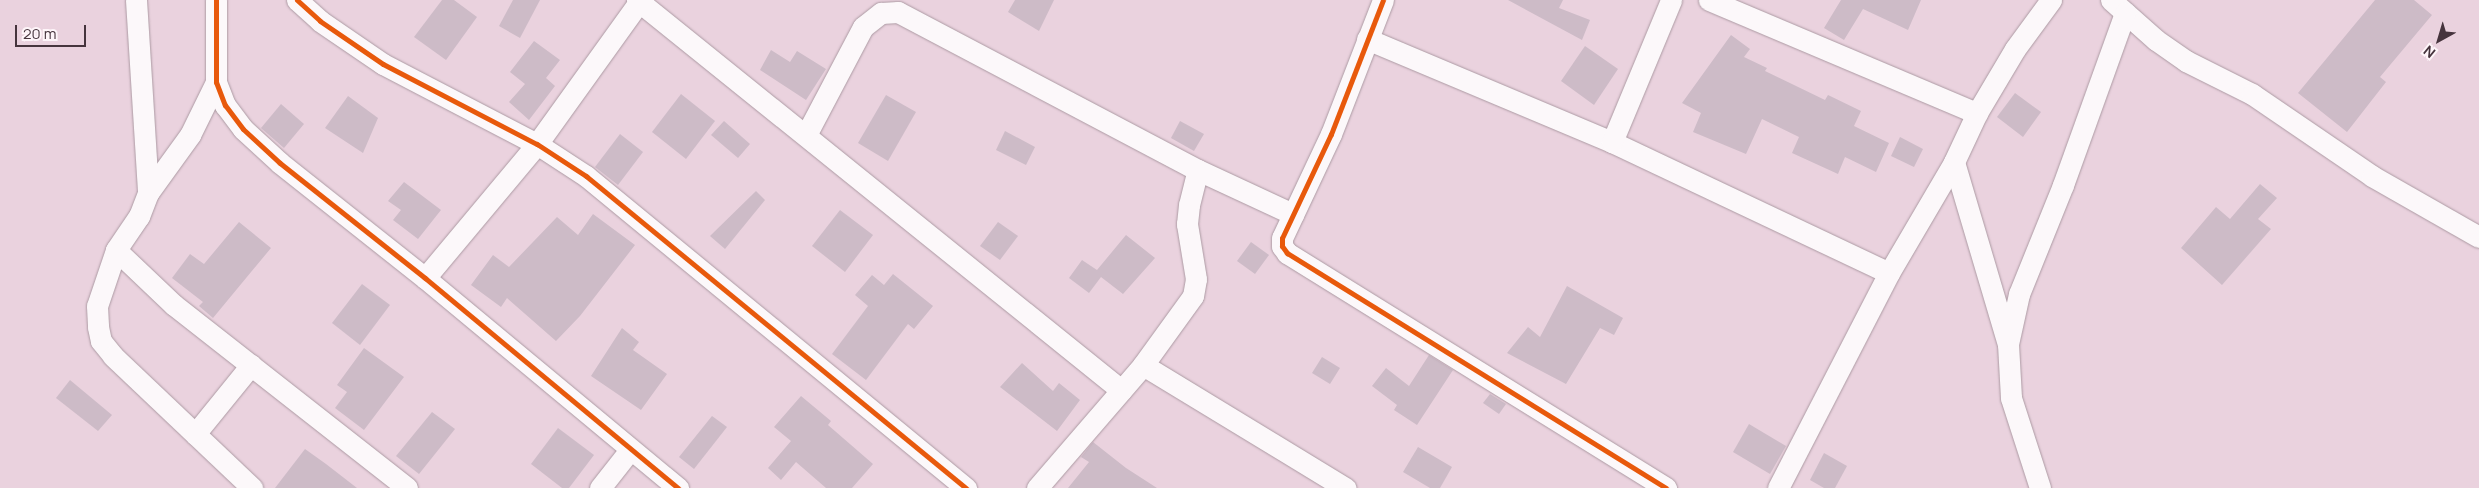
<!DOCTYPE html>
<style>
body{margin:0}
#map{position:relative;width:2479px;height:488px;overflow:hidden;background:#ead2de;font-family:Manrope,sans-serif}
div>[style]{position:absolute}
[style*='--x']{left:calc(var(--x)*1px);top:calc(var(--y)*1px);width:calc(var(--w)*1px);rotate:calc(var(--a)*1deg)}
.building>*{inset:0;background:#cdbbc7}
.roads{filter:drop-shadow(0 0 1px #ac9aa3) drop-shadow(0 0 1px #ac9aa3)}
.street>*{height:21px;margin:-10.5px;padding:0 10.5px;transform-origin:10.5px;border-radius:10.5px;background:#fcf8fa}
.cycleway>*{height:5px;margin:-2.5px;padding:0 2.5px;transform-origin:2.5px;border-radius:2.5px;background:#e8590c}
span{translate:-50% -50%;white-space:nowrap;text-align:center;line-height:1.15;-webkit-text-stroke:4.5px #fef5f9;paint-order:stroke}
.north{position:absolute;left:2414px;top:15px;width:50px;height:50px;-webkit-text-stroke:4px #fef5f9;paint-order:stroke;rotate:219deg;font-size:14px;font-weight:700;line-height:20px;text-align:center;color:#46343d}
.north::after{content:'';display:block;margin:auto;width:18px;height:22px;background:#46343d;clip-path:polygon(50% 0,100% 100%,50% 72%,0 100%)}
.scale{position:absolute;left:15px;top:25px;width:71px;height:22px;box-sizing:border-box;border:2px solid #46343d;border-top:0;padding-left:6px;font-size:15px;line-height:18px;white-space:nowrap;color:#46343d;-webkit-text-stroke:4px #fef5f9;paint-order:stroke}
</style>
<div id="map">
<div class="building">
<div style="clip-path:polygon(442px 0,454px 0,477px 17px,446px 60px,414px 37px)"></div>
<div style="clip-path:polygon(513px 0,540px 0,520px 38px,499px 26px)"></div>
<div style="clip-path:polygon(1015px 0,1054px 0,1039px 31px,1008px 12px)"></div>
<div style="clip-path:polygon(1508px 0,1563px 0,1559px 8px,1590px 20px,1582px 40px)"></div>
<div style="clip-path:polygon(1841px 0,1921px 0,1908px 30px,1863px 9px,1844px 40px,1824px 28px)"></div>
<div style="clip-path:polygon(2375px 0,2414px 0,2432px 15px,2380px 77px,2386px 82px,2347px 132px,2298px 93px)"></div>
<div style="clip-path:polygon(1731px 35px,1750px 49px,1744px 57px,1767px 68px,1765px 71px,1825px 100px,1828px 95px,1861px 111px,1854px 126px,1889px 143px,1876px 172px,1845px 157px,1838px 174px,1792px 153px,1799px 137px,1762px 119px,1746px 154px,1693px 132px,1701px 113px,1682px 103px)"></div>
<div style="clip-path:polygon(534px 41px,560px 60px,546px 78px,555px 86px,529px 120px,509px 102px,525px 84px,510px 72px)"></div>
<div style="clip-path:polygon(1585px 46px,1618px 69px,1594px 105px,1561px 81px)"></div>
<div style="clip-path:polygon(771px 50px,790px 62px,797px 51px,826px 69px,806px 100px,760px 70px)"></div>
<div style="clip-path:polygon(2015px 93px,2041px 112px,2023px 137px,1997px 117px)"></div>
<div style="clip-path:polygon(681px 94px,715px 121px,686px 159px,652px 132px)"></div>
<div style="clip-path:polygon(886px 95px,916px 112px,888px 161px,858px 143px)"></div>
<div style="clip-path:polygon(348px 96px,378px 118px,363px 153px,325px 128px)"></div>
<div style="clip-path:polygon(281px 104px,304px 124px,284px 148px,261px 128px)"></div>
<div style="clip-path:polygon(724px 121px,750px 144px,738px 158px,711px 135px)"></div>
<div style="clip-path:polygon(1180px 121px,1204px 134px,1194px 151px,1171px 138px)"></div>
<div style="clip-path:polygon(1005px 131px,1035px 147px,1026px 165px,996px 150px)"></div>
<div style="clip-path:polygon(620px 134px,643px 152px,618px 185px,595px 167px)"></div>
<div style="clip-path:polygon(1900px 137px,1923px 149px,1914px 167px,1891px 156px)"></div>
<div style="clip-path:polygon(404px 182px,441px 210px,418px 239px,393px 220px,401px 210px,388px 201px)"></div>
<div style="clip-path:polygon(2260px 184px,2277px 198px,2258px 219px,2271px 229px,2222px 285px,2181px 248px,2216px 207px,2230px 219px)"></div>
<div style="clip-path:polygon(756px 191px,765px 200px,725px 249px,710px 236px)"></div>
<div style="clip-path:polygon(840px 210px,873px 235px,845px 272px,812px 246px)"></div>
<div style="clip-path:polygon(593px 214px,635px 245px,580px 316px,556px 341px,507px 298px,501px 307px,471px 285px,493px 255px,509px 267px,557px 217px,578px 235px)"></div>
<div style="clip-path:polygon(239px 222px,271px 248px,213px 318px,199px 306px,203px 302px,172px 278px,190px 254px,204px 264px)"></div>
<div style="clip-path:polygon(998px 222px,1018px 236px,1000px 260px,980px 246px)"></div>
<div style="clip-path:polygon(1126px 235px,1155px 258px,1123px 294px,1101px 277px,1089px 293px,1069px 278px,1082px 260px,1097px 270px)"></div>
<div style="clip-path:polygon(1251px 242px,1269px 255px,1255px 274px,1237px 261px)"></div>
<div style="clip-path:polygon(893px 274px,933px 306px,914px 329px,908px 324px,866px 380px,832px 354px,868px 306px,855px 295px,872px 275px,884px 285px)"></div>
<div style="clip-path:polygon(362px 284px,390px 305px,360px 345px,332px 323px)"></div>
<div style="clip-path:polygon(1567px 286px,1623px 318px,1614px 335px,1600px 328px,1566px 384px,1507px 353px,1528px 327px,1540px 337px)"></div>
<div style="clip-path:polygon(622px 328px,639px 342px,633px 350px,667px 374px,641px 410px,591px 376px)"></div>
<div style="clip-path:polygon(364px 348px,404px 377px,364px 430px,335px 408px,347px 392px,337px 385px)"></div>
<div style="clip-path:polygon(1429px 355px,1453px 370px,1417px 425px,1394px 410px,1397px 405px,1372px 386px,1386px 368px,1409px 386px)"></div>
<div style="clip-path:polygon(1322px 357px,1340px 368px,1330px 384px,1312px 373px)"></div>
<div style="clip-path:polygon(1022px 363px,1053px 391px,1059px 383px,1080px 400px,1057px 431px,1000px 387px)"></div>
<div style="clip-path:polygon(70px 380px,112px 415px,98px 431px,56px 398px)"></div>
<div style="clip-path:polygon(1490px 394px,1506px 404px,1499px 414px,1483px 403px)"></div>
<div style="clip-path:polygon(801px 396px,831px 421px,828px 425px,873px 464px,852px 488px,826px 488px,796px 462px,781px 480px,768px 468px,791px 441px,774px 427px)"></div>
<div style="clip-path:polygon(432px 412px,455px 429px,419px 474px,396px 456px)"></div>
<div style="clip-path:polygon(712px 416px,727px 427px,694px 469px,679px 457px)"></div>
<div style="clip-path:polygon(1749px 424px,1786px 446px,1770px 474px,1733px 452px)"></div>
<div style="clip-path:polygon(558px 428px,594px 455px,569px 488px,562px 488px,531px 464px)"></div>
<div style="clip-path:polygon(1093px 442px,1126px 468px,1157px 488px,1068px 488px,1089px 462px,1081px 457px)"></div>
<div style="clip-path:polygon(1418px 447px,1452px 467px,1440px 488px,1430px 488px,1403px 472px)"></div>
<div style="clip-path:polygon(305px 449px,326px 464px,357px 488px,275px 488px)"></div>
<div style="clip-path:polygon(1824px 453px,1847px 466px,1835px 488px,1824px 488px,1810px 480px)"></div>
</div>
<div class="roads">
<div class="street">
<div style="--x:136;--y:0;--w:193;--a:86.4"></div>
<div style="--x:148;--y:193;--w:25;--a:111"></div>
<div style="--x:139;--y:216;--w:41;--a:124.1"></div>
<div style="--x:116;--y:250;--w:59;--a:108.7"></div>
<div style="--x:97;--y:306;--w:21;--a:87"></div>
<div style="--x:98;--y:327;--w:14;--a:78"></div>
<div style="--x:101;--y:341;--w:19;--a:51"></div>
<div style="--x:113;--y:356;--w:192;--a:43.5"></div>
<div style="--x:216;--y:0;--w:82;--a:90"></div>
<div style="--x:216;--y:82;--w:25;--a:69"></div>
<div style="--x:225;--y:105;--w:30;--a:53"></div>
<div style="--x:243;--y:129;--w:50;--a:42.6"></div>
<div style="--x:280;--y:163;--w:185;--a:38.4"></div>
<div style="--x:425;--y:278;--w:329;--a:39.7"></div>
<div style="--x:297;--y:0;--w:31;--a:42"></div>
<div style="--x:320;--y:21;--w:76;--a:34.3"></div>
<div style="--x:383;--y:64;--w:174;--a:27.5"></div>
<div style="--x:537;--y:144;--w:59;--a:33.1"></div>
<div style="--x:586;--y:176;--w:492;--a:39.4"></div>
<div style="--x:637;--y:0;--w:622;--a:38.86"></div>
<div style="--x:1383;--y:0;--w:144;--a:111.2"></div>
<div style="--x:1331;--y:134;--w:115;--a:115.2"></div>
<div style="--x:1282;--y:238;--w:8;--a:90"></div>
<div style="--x:1282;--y:246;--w:9;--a:54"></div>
<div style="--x:1287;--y:253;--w:446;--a:31.8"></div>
<div style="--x:1709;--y:0;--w:291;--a:22.9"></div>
<div style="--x:2111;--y:0;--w:60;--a:41.6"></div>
<div style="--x:2156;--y:40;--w:37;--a:35"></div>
<div style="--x:2186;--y:61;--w:74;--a:26.6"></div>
<div style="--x:2252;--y:94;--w:145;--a:34.3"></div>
<div style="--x:2372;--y:176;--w:123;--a:29.7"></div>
<div style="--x:1367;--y:39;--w:266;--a:22.8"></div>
<div style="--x:1612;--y:142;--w:306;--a:25.3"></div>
<div style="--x:806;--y:135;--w:122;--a:-62.2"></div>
<div style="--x:863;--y:27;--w:23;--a:-38"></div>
<div style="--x:881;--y:13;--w:17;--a:-3"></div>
<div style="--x:898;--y:12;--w:339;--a:27.8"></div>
<div style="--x:1198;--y:170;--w:105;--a:24.9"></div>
<div style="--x:1612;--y:142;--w:154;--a:-67.4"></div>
<div style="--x:1954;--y:162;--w:190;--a:73.5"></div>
<div style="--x:2008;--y:344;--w:54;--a:86.8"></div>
<div style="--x:2011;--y:398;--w:95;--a:72.1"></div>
<div style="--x:148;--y:193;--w:72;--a:-54.1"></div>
<div style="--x:190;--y:135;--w:59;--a:-63.9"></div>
<div style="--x:116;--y:250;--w:80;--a:43.5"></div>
<div style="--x:174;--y:305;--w:296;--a:38.1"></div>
<div style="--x:425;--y:278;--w:175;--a:-50.1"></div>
<div style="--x:537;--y:144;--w:175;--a:-54.3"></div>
<div style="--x:2008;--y:344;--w:51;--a:-77.6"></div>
<div style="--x:2019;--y:294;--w:118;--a:-68"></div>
<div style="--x:2063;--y:185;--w:183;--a:-70.2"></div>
<div style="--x:1143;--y:365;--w:237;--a:31.3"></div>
<div style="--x:195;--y:434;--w:89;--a:-50.9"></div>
<div style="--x:600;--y:488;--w:48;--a:-51.7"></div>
<div style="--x:1037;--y:488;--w:162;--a:-49.2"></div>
<div style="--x:1143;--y:365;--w:85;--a:-54.1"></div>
<div style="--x:1193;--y:296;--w:17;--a:-80"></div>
<div style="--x:1196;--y:279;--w:56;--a:-99.3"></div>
<div style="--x:1187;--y:224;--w:19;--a:-84"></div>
<div style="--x:1189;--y:205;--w:36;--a:-76"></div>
<div style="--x:1778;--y:488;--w:242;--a:-62.7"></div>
<div style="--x:1889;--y:273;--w:129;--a:-59.6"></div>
<div style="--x:1954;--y:162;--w:54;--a:-64.9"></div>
<div style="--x:1977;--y:113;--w:74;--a:-59.3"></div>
<div style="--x:2015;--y:49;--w:61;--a:-53.7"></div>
</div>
</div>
<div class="cycleway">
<div style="--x:216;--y:0;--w:82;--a:90"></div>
<div style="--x:216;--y:82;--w:25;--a:69"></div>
<div style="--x:225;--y:105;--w:30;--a:53"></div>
<div style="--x:243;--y:129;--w:50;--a:42.6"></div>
<div style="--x:280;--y:163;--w:185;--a:38.4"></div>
<div style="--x:425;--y:278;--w:329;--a:39.7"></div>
<div style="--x:297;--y:0;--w:31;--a:42"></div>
<div style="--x:320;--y:21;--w:76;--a:34.3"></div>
<div style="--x:383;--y:64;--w:174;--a:27.5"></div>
<div style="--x:537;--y:144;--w:59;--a:33.1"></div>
<div style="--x:586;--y:176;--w:492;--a:39.4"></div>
<div style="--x:1383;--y:0;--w:144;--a:111.2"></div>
<div style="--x:1331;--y:134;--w:115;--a:115.2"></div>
<div style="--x:1282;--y:238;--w:8;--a:90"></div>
<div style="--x:1282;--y:246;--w:9;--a:54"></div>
<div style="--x:1287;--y:253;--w:446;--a:31.8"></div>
</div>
<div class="north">N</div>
<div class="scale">20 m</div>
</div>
